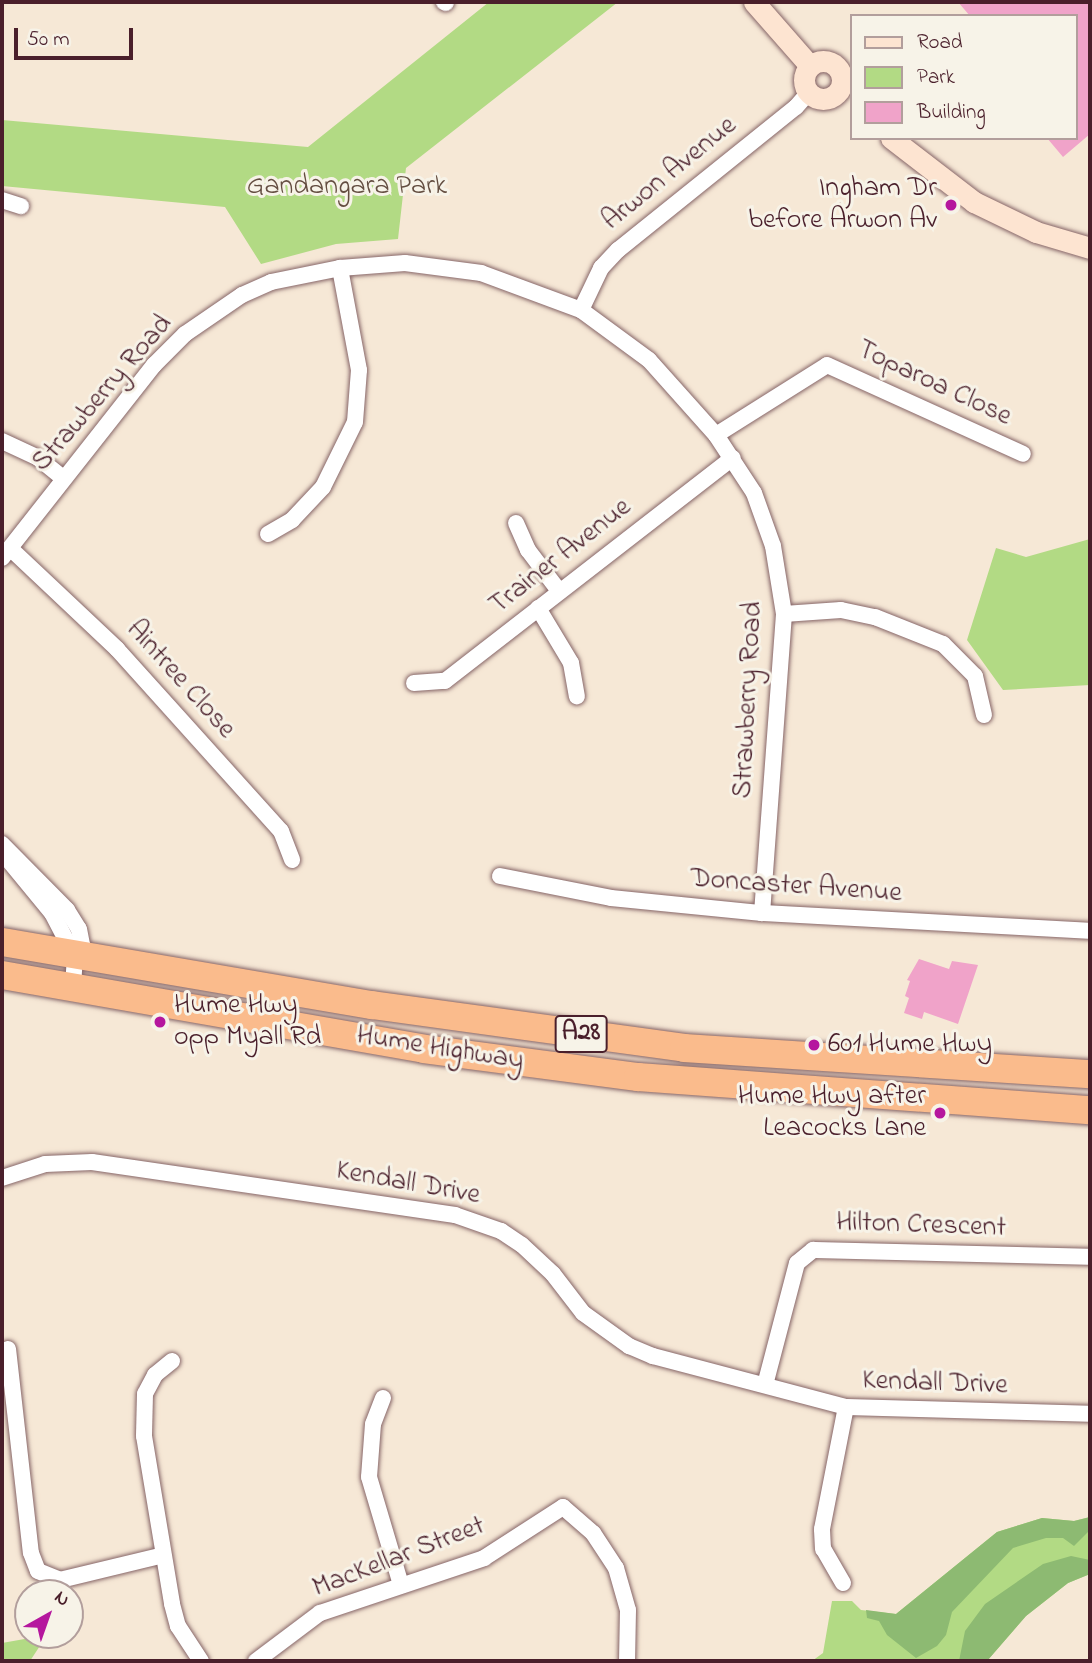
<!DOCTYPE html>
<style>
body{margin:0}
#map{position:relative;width:1092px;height:1663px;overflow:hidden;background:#f6e8d6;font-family:"Indie Flower",sans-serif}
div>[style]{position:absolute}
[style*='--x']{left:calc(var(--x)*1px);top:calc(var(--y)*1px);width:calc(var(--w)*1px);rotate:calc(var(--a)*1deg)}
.green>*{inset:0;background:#b2da84}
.forest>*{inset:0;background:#8dba72}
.building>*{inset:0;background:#f0a3c9}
.roads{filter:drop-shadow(0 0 2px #866567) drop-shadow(0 0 2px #866567)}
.street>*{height:16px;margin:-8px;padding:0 8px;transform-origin:8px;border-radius:8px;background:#fff}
.secondary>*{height:21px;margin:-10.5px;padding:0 10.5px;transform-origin:10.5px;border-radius:10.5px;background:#fde4d1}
.secondary>.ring{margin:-10.5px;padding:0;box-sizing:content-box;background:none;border:21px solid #fde4d1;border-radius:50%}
.highway>*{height:28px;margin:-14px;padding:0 14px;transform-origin:14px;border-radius:14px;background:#fabb8c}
.dots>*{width:19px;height:19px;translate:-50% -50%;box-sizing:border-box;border:4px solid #f7f3e8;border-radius:50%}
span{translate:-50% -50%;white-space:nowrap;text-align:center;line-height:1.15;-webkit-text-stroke:6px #f7f3e8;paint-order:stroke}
.shield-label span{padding:2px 5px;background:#f7f3e8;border:2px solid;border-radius:5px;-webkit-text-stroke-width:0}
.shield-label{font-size:26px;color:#4a1f2b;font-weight:700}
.street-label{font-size:28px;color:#4a1f2b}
.park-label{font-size:28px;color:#644e41}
.poi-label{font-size:28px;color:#4a1f2b}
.right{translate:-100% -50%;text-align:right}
.left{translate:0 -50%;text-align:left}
.frame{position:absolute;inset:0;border:4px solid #4a1f2b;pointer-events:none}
.legend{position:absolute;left:850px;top:14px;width:228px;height:126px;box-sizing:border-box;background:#f7f3e8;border:2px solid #b29e9c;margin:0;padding:9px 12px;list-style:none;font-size:21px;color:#4a1f2b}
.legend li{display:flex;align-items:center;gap:14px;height:35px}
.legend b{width:35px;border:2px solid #b29e9c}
.north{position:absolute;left:14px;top:1579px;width:70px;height:70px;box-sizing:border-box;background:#f7f3e8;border:2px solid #b29e9c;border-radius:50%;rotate:40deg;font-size:19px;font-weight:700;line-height:28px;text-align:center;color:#4a1f2b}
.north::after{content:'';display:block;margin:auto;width:24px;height:32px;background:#b5179e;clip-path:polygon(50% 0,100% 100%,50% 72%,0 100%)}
.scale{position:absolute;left:14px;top:28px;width:119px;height:32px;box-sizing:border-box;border:4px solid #4a1f2b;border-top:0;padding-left:9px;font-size:21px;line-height:24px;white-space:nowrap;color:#4a1f2b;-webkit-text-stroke:5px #f7f3e8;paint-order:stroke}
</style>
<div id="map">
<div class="green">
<div style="clip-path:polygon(489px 2px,618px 2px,406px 168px,398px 239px,336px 244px,261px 264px,225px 207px,2px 186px,2px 120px,308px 147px)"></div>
<div style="clip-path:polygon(1090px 539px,1090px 685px,1003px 690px,967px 640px,996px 548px,1026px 557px)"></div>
<div style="clip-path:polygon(1090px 1517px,1090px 1574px,1068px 1583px,1026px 1616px,987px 1661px,812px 1661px,823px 1653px,832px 1601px,852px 1601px,861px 1610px,896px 1614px,997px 1532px,1042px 1518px,1074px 1521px)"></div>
<div style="clip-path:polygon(47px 1635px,30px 1661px,2px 1661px,2px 1643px)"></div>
</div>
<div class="forest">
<div style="clip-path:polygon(1090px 1517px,1090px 1530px,1074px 1546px,1063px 1538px,1046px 1538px,1013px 1548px,952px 1612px,946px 1635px,937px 1646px,916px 1658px,887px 1635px,879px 1621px,867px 1618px,866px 1610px,896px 1614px,997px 1532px,1042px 1518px,1074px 1521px)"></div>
<div style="clip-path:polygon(1071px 1556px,1090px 1560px,1090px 1574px,1068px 1583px,1026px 1616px,987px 1661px,959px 1661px,965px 1631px,985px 1604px,1043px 1564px)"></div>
</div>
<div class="building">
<div style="clip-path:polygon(958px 2px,1090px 2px,1090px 134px,1063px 157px,1047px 138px,1076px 138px,1076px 16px,970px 16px)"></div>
<div style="clip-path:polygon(919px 959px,949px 969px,952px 961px,978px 965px,958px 1024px,924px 1012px,922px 1019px,904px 1013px,909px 998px,905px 996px,910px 981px,907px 980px)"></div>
</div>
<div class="roads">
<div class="street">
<div style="--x:444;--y:2;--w:2;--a:27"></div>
<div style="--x:2;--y:200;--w:20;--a:18"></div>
<div style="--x:581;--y:310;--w:47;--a:-64.5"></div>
<div style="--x:601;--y:268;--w:25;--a:-47"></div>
<div style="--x:618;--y:250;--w:228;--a:-38.8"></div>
<div style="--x:796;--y:107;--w:20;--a:-49"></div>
<div style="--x:716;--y:435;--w:131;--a:-32.2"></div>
<div style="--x:827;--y:365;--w:215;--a:24.4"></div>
<div style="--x:2;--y:441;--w:38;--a:25"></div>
<div style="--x:37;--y:457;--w:33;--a:39"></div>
<div style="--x:516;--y:523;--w:30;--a:66"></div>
<div style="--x:528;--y:550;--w:51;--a:52.9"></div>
<div style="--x:268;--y:534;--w:28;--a:-30"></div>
<div style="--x:292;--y:520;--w:45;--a:-46.8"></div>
<div style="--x:323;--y:487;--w:72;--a:-63.8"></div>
<div style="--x:355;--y:422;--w:52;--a:-85.6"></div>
<div style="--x:359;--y:370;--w:104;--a:-100.6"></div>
<div style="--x:11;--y:549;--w:146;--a:43.3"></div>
<div style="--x:117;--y:649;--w:245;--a:48"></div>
<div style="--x:281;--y:831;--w:31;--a:69"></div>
<div style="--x:2;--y:558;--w:246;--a:-51.8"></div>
<div style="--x:154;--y:365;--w:44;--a:-45"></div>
<div style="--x:185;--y:334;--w:69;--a:-34.4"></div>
<div style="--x:242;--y:295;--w:32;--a:-24"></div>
<div style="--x:271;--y:282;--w:70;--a:-11.5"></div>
<div style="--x:340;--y:268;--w:65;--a:-4.4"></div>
<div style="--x:405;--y:263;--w:77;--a:7.5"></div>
<div style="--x:481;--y:273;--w:107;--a:20.3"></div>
<div style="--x:581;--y:310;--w:84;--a:36.3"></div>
<div style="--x:649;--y:360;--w:101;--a:48.2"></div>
<div style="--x:716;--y:435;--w:69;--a:56.8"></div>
<div style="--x:754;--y:493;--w:56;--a:70.3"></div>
<div style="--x:773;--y:546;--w:69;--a:80.8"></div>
<div style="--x:784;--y:614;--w:300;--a:94.2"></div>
<div style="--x:538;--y:608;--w:64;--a:59"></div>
<div style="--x:571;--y:663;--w:34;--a:80"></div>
<div style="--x:784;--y:614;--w:57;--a:-4"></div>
<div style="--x:841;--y:610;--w:35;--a:12"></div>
<div style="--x:875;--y:617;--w:73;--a:21.7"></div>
<div style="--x:943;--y:644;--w:45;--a:45"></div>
<div style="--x:975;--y:676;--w:40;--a:77"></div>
<div style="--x:414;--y:683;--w:31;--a:-4"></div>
<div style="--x:445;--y:681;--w:364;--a:-37.8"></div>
<div style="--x:2;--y:844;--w:93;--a:45.4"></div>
<div style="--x:67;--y:910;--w:22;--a:58"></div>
<div style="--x:79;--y:929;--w:16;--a:79"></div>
<div style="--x:82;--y:945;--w:14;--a:120"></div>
<div style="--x:75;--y:957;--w:32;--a:94"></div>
<div style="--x:5;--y:856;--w:74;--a:50.5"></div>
<div style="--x:52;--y:913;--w:50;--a:62.4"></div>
<div style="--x:500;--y:876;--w:113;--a:11.2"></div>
<div style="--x:611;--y:898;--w:152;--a:5.7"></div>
<div style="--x:762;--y:913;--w:328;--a:3.1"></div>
<div style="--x:2;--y:1178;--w:45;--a:-18"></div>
<div style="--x:45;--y:1164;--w:47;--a:-2.4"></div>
<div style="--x:92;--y:1162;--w:367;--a:8.3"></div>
<div style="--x:455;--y:1215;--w:49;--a:19.2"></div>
<div style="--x:501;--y:1231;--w:25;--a:34"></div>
<div style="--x:522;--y:1245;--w:42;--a:43.1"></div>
<div style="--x:553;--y:1274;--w:49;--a:52.4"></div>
<div style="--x:583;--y:1313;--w:57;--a:35.7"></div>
<div style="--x:629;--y:1346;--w:26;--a:23"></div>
<div style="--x:653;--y:1356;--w:200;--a:14.8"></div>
<div style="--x:846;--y:1407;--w:244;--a:1.6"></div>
<div style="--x:8;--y:1349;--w:205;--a:83.6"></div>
<div style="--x:31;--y:1553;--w:19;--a:69"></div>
<div style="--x:38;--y:1571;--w:24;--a:22"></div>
<div style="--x:60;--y:1580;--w:103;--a:-13.5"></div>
<div style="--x:172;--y:1361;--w:22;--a:141"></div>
<div style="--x:155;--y:1375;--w:21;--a:118"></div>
<div style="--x:145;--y:1394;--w:42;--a:91.4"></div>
<div style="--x:144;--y:1436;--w:170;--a:80.5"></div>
<div style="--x:172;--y:1604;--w:23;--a:75"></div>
<div style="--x:178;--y:1626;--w:42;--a:56.7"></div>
<div style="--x:765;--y:1385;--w:126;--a:-75.3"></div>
<div style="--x:797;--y:1263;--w:21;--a:-39"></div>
<div style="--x:813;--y:1250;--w:277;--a:1.4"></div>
<div style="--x:383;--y:1398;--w:28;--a:111"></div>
<div style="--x:373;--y:1424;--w:53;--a:94.3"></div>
<div style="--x:369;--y:1477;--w:113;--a:73.5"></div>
<div style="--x:843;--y:1583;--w:39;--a:-120"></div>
<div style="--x:823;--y:1549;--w:20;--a:-93"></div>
<div style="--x:822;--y:1529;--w:124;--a:-78.9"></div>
<div style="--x:256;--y:1661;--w:80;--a:-36.9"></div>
<div style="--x:320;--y:1613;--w:173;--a:-18.5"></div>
<div style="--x:484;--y:1558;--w:94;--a:-32.8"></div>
<div style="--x:563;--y:1507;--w:40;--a:41"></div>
<div style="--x:593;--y:1533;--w:42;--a:56.7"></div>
<div style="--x:616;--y:1568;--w:44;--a:74.1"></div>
<div style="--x:628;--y:1610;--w:51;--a:91.1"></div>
</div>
<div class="secondary">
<div style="--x:754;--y:2;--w:85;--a:48.8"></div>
<div class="ring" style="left:804px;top:61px;width:17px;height:17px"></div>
<div style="--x:891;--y:138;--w:105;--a:37.6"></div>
<div style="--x:974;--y:202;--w:69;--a:25.8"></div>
<div style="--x:1036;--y:232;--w:56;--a:16.5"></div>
</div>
<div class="highway">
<div style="--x:2;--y:942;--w:375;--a:9.7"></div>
<div style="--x:372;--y:1005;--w:315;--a:7.8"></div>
<div style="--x:684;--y:1048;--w:407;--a:3.7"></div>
<div style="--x:2;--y:975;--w:428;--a:9.9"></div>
<div style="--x:424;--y:1049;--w:216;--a:7.5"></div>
<div style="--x:638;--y:1077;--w:453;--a:4.2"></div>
</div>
</div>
<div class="dots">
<div style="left:951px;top:205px;background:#b5179e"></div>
<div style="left:160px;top:1022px;background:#b5179e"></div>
<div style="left:814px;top:1045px;background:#b5179e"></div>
<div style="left:940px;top:1113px;background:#b5179e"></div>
</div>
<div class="shield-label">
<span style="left:581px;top:1034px">A28</span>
</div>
<div class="street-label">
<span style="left:670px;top:174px;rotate:-39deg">Arwon Avenue</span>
<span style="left:934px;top:384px;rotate:25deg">Toparoa Close</span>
<span style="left:103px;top:394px;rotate:-49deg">Strawberry Road</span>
<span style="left:561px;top:557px;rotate:-38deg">Trainer Avenue</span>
<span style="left:180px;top:680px;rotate:48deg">Aintree Close</span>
<span style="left:749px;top:700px;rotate:-87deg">Strawberry Road</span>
<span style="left:796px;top:887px;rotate:4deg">Doncaster Avenue</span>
<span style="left:440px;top:1049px;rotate:9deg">Hume Highway</span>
<span style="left:408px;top:1184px;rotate:10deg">Kendall Drive</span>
<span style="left:921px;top:1226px;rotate:2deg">Hilton Crescent</span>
<span style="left:935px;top:1384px;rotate:2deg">Kendall Drive</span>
<span style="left:399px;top:1558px;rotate:-21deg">MacKellar Street</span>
</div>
<div class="park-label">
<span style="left:347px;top:187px">Gandangara Park</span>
</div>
<div class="poi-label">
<span class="right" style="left:937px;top:205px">Ingham Dr<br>before Arwon Av</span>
<span class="left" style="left:174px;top:1022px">Hume Hwy<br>opp Myall Rd</span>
<span class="left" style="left:828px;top:1045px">601 Hume Hwy</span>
<span class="right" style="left:926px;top:1113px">Hume Hwy after<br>Leacocks Lane</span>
</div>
<div class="frame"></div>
<ul class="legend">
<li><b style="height:9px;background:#fde4d1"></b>Road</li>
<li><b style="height:19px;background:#b2da84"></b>Park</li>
<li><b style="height:19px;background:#f0a3c9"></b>Building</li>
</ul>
<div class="north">N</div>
<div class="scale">50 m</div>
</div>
